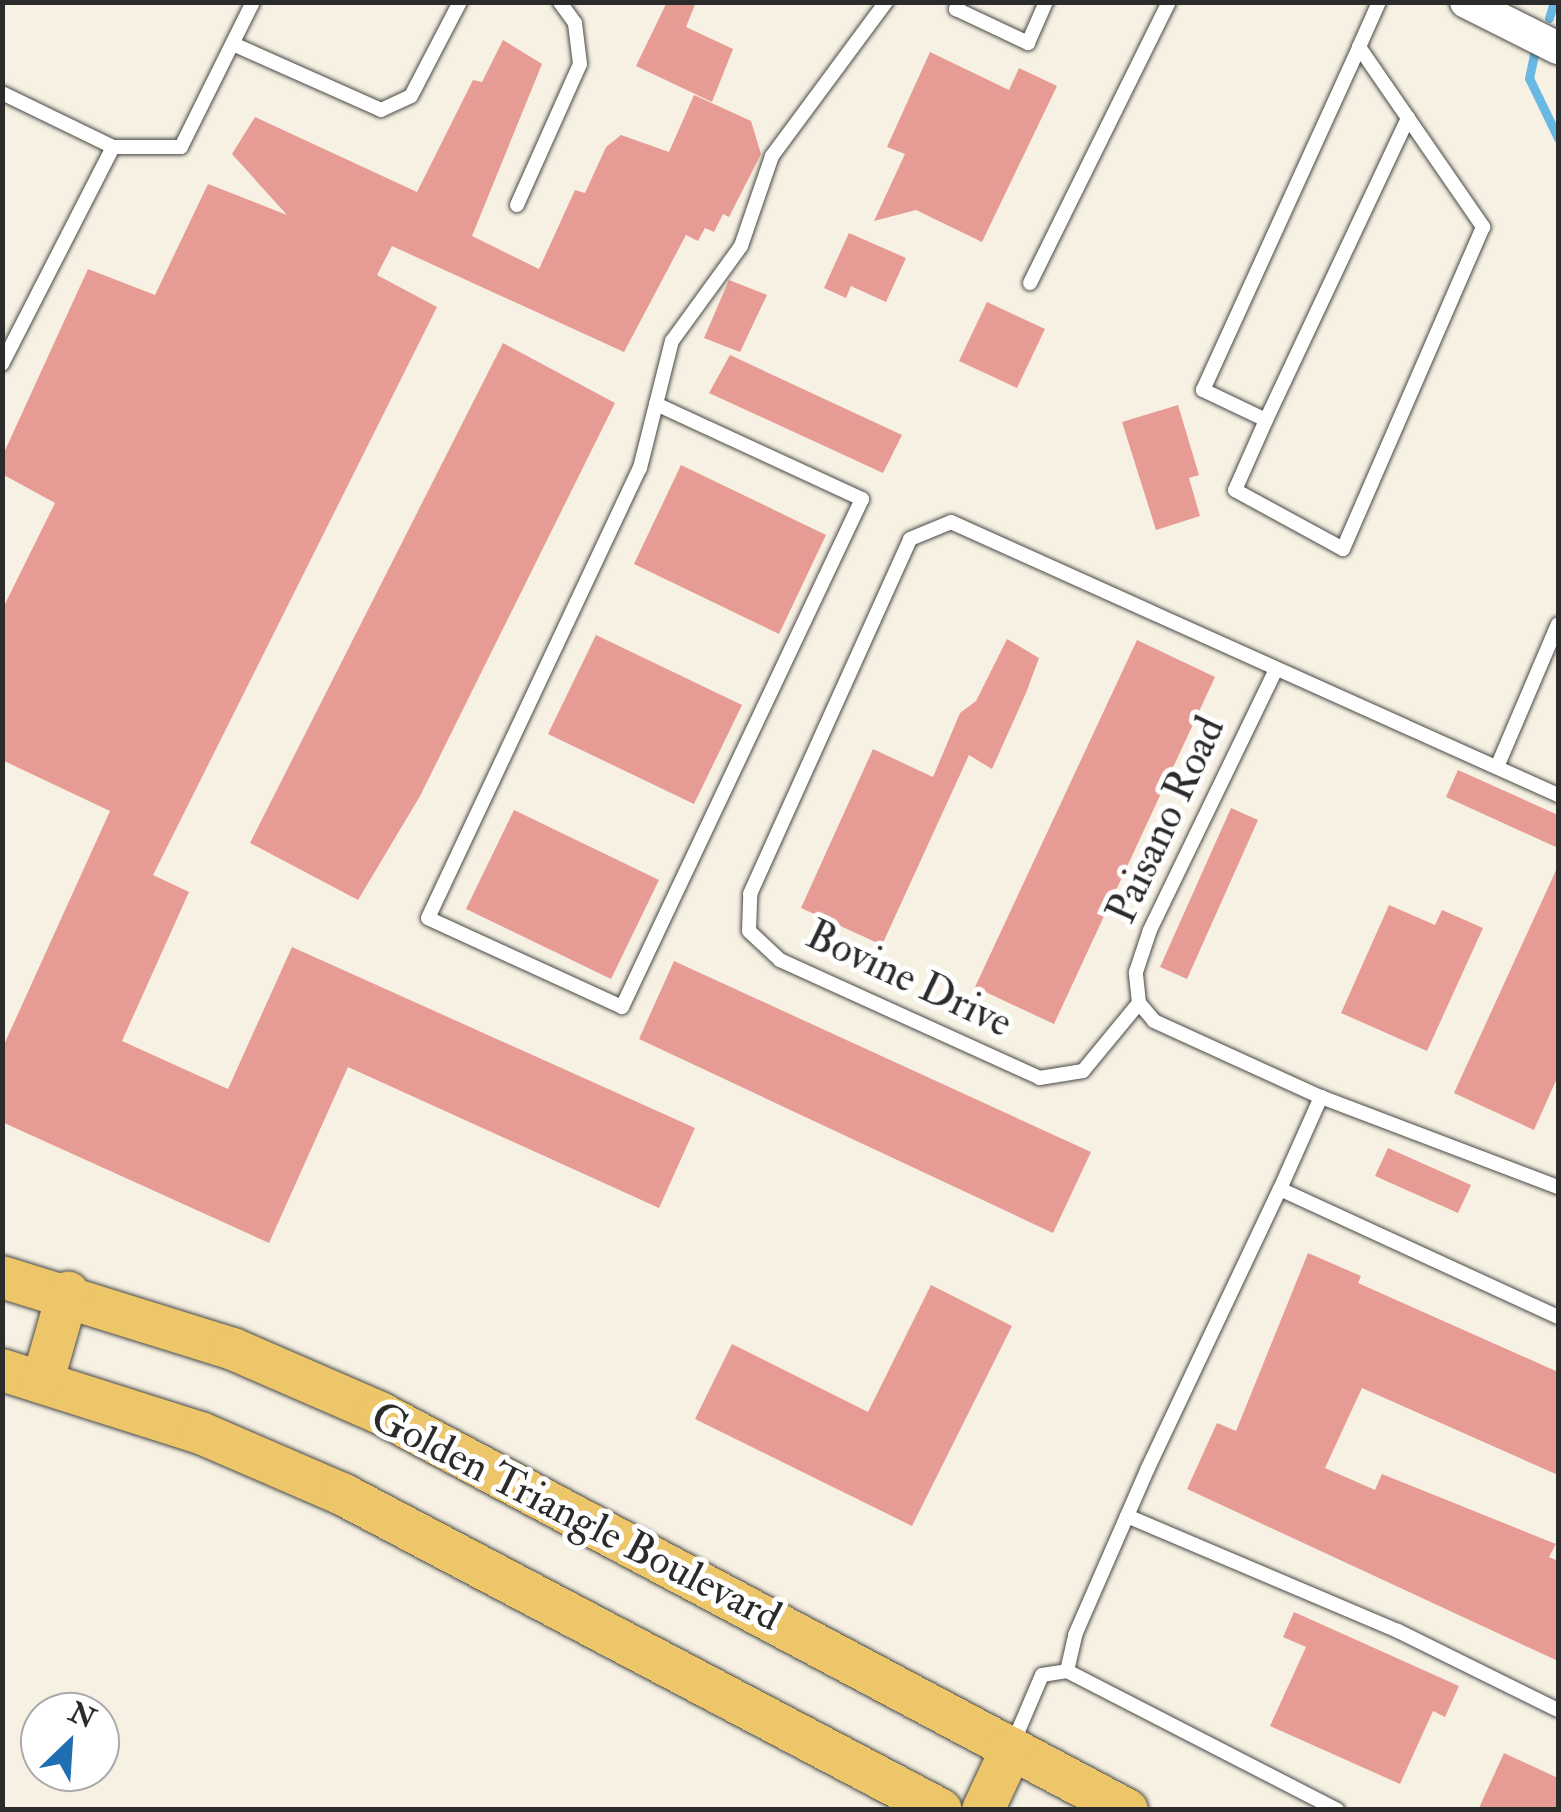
<!DOCTYPE html>
<style>
body{margin:0}
#map{position:relative;width:1561px;height:1812px;overflow:hidden;background:#f6f1e2;font-family:"IM FELL Double Pica",serif}
div>[style]{position:absolute}
[style*='--x']{left:calc(var(--x)*1px);top:calc(var(--y)*1px);width:calc(var(--w)*1px);rotate:calc(var(--a)*1deg)}
.stream>*{height:9px;margin:-4.5px;padding:0 4.5px;transform-origin:4.5px;border-radius:4.5px;background:#69b8e4}
.building>*{inset:0;background:#e79b95}
.roads{filter:drop-shadow(0 0 2px #494946) drop-shadow(0 0 2px #494946)}
.service>*{height:14px;margin:-7px;padding:0 7px;transform-origin:7px;border-radius:7px;background:#fff}
.tertiary>*{height:32px;margin:-16px;padding:0 16px;transform-origin:16px;border-radius:16px;background:#fff}
.primary>*{height:42px;margin:-21px;padding:0 21px;transform-origin:21px;border-radius:21px;background:#ecc669}
span{translate:-50% -50%;white-space:nowrap;text-align:center;line-height:1.15;-webkit-text-stroke:10px #fff;paint-order:stroke}
.street-label{font-size:42px;color:#2b2b2b}
.frame{position:absolute;inset:0;border:5px solid #2b2b2b;pointer-events:none}
.north{position:absolute;left:20px;top:1692px;width:100px;height:100px;box-sizing:border-box;background:#fff;border:2px solid #aaa;border-radius:50%;rotate:25deg;font-size:28px;font-weight:700;line-height:40px;text-align:center;color:#2b2b2b}
.north::after{content:'';display:block;margin:auto;width:35px;height:45px;background:#1f6fb2;clip-path:polygon(50% 0,100% 100%,50% 72%,0 100%)}
</style>
<div id="map">
<div class="stream">
<div style="--x:1549;--y:18;--w:17;--a:-73"></div>
<div style="--x:1535;--y:50;--w:29;--a:102"></div>
<div style="--x:1529;--y:78;--w:67;--a:64.2"></div>
</div>
<div class="building">
<div style="clip-path:polygon(667px 2px,696px 2px,686px 27px,733px 49px,712px 102px,636px 66px)"></div>
<div style="clip-path:polygon(503px 40px,542px 64px,472px 236px,539px 269px,575px 190px,585px 193px,606px 147px,621px 135px,669px 152px,694px 95px,751px 121px,761px 154px,729px 217px,723px 214px,714px 232px,705px 228px,698px 241px,686px 235px,624px 352px,392px 246px,377px 275px,437px 307px,153px 875px,189px 892px,122px 1041px,228px 1089px,292px 947px,695px 1128px,659px 1208px,348px 1067px,269px 1243px,2px 1122px,2px 1049px,110px 811px,2px 760px,2px 610px,55px 503px,2px 474px,2px 457px,88px 269px,155px 295px,208px 184px,287px 215px,232px 154px,255px 117px,417px 192px,473px 80px,482px 82px)"></div>
<div style="clip-path:polygon(930px 52px,1009px 90px,1019px 68px,1057px 86px,982px 242px,916px 210px,874px 221px,905px 154px,887px 147px)"></div>
<div style="clip-path:polygon(849px 233px,906px 258px,886px 302px,851px 286px,846px 298px,824px 288px)"></div>
<div style="clip-path:polygon(729px 280px,767px 295px,740px 352px,704px 338px)"></div>
<div style="clip-path:polygon(987px 302px,1045px 329px,1017px 388px,959px 361px)"></div>
<div style="clip-path:polygon(503px 343px,615px 403px,420px 796px,358px 900px,250px 843px)"></div>
<div style="clip-path:polygon(730px 355px,902px 435px,883px 473px,709px 393px)"></div>
<div style="clip-path:polygon(1178px 405px,1199px 475px,1189px 478px,1200px 516px,1156px 530px,1122px 422px)"></div>
<div style="clip-path:polygon(681px 465px,826px 535px,779px 634px,634px 564px)"></div>
<div style="clip-path:polygon(596px 635px,742px 705px,694px 804px,548px 734px)"></div>
<div style="clip-path:polygon(1007px 639px,1039px 658px,1026px 693px,992px 769px,969px 755px,882px 945px,801px 908px,873px 749px,933px 777px,960px 713px,976px 701px)"></div>
<div style="clip-path:polygon(1137px 640px,1215px 677px,1054px 1024px,975px 987px)"></div>
<div style="clip-path:polygon(1458px 770px,1558px 815px,1558px 848px,1446px 797px)"></div>
<div style="clip-path:polygon(1231px 808px,1258px 820px,1187px 979px,1160px 967px)"></div>
<div style="clip-path:polygon(514px 810px,659px 880px,611px 979px,466px 909px)"></div>
<div style="clip-path:polygon(1558px 866px,1558px 1076px,1534px 1130px,1454px 1093px)"></div>
<div style="clip-path:polygon(1389px 905px,1435px 925px,1442px 910px,1483px 928px,1427px 1051px,1341px 1013px)"></div>
<div style="clip-path:polygon(674px 961px,1091px 1152px,1053px 1233px,639px 1039px)"></div>
<div style="clip-path:polygon(1388px 1148px,1471px 1185px,1458px 1213px,1375px 1176px)"></div>
<div style="clip-path:polygon(1308px 1253px,1361px 1276px,1358px 1283px,1558px 1372px,1558px 1475px,1362px 1388px,1325px 1468px,1375px 1490px,1382px 1474px,1556px 1544px,1549px 1557px,1558px 1561px,1558px 1661px,1187px 1489px,1217px 1423px,1236px 1431px)"></div>
<div style="clip-path:polygon(931px 1285px,1012px 1326px,912px 1526px,695px 1419px,732px 1344px,868px 1412px)"></div>
<div style="clip-path:polygon(1294px 1612px,1459px 1686px,1445px 1717px,1433px 1711px,1400px 1784px,1270px 1726px,1306px 1647px,1283px 1637px)"></div>
<div style="clip-path:polygon(1504px 1753px,1558px 1778px,1558px 1810px,1478px 1810px)"></div>
</div>
<div class="roads">
<div class="service">
<div style="--x:959;--y:2;--w:8;--a:113"></div>
<div style="--x:956;--y:9;--w:80;--a:25.3"></div>
<div style="--x:1028;--y:43;--w:45;--a:-66.3"></div>
<div style="--x:233;--y:44;--w:162;--a:24"></div>
<div style="--x:381;--y:110;--w:33;--a:-25"></div>
<div style="--x:411;--y:96;--w:106;--a:-62.5"></div>
<div style="--x:1359;--y:47;--w:219;--a:55.4"></div>
<div style="--x:1483;--y:227;--w:351;--a:113.5"></div>
<div style="--x:1343;--y:549;--w:123;--a:-151.4"></div>
<div style="--x:1235;--y:490;--w:77;--a:-66.1"></div>
<div style="--x:1266;--y:420;--w:70;--a:-154.5"></div>
<div style="--x:1203;--y:390;--w:377;--a:-65.5"></div>
<div style="--x:1359;--y:47;--w:49;--a:-66"></div>
<div style="--x:2;--y:93;--w:123;--a:25.9"></div>
<div style="--x:517;--y:205;--w:154;--a:-65.9"></div>
<div style="--x:580;--y:64;--w:41;--a:-97"></div>
<div style="--x:575;--y:23;--w:26;--a:-126"></div>
<div style="--x:1030;--y:283;--w:313;--a:-63.7"></div>
<div style="--x:2;--y:364;--w:244;--a:-62.9"></div>
<div style="--x:113;--y:147;--w:68;--a:0"></div>
<div style="--x:181;--y:147;--w:162;--a:-63.6"></div>
<div style="--x:656;--y:404;--w:227;--a:24.8"></div>
<div style="--x:862;--y:499;--w:562;--a:115.29"></div>
<div style="--x:622;--y:1007;--w:213;--a:-155.4"></div>
<div style="--x:428;--y:918;--w:497;--a:-64.8"></div>
<div style="--x:640;--y:468;--w:131;--a:-75.9"></div>
<div style="--x:672;--y:341;--w:117;--a:-54"></div>
<div style="--x:741;--y:246;--w:95;--a:-71"></div>
<div style="--x:772;--y:156;--w:192;--a:-53.5"></div>
<div style="--x:1266;--y:420;--w:334;--a:-64.8"></div>
<div style="--x:1497;--y:767;--w:155;--a:-66.9"></div>
<div style="--x:1139;--y:1003;--w:88;--a:129.5"></div>
<div style="--x:1083;--y:1071;--w:44;--a:170.8"></div>
<div style="--x:1040;--y:1078;--w:286;--a:-155.6"></div>
<div style="--x:780;--y:960;--w:42;--a:-136.9"></div>
<div style="--x:749;--y:931;--w:37;--a:-88"></div>
<div style="--x:750;--y:894;--w:389;--a:-65.7"></div>
<div style="--x:910;--y:539;--w:44;--a:-22.5"></div>
<div style="--x:951;--y:522;--w:666;--a:24.22"></div>
<div style="--x:1139;--y:1003;--w:23;--a:50"></div>
<div style="--x:1154;--y:1021;--w:183;--a:24.5"></div>
<div style="--x:1321;--y:1097;--w:254;--a:20.8"></div>
<div style="--x:1139;--y:1003;--w:31;--a:-96"></div>
<div style="--x:1136;--y:972;--w:44;--a:-71.6"></div>
<div style="--x:1150;--y:930;--w:288;--a:-64.2"></div>
<div style="--x:1280;--y:1189;--w:101;--a:-66"></div>
<div style="--x:1127;--y:1516;--w:294;--a:23"></div>
<div style="--x:1398;--y:1631;--w:178;--a:26.3"></div>
<div style="--x:1067;--y:1671;--w:37;--a:-77"></div>
<div style="--x:1075;--y:1635;--w:182;--a:-66.4"></div>
<div style="--x:1148;--y:1468;--w:309;--a:-64.7"></div>
<div style="--x:1280;--y:1189;--w:306;--a:24.7"></div>
<div style="--x:1013;--y:1743;--w:74;--a:-66.9"></div>
<div style="--x:1042;--y:1675;--w:25;--a:-9"></div>
<div style="--x:1067;--y:1671;--w:304;--a:27.2"></div>
</div>
<div class="tertiary">
<div style="--x:1466;--y:2;--w:103;--a:26.6"></div>
</div>
<div class="primary">
<div style="--x:2;--y:1277;--w:242;--a:17.3"></div>
<div style="--x:233;--y:1349;--w:160;--a:23.5"></div>
<div style="--x:380;--y:1413;--w:846;--a:27.99"></div>
<div style="--x:2;--y:1370;--w:209;--a:17.6"></div>
<div style="--x:201;--y:1433;--w:154;--a:23.4"></div>
<div style="--x:342;--y:1494;--w:677;--a:27.81"></div>
<div style="--x:43;--y:1380;--w:91;--a:-74"></div>
<div style="--x:983;--y:1810;--w:68;--a:-64.9"></div>
</div>
</div>
<div class="street-label">
<span style="left:1166px;top:820px;rotate:-65deg">Paisano Road</span>
<span style="left:909px;top:979px;rotate:25deg">Bovine Drive</span>
<span style="left:576px;top:1517px;rotate:27deg">Golden Triangle Boulevard</span>
</div>
<div class="frame"></div>
<div class="north">N</div>
</div>
